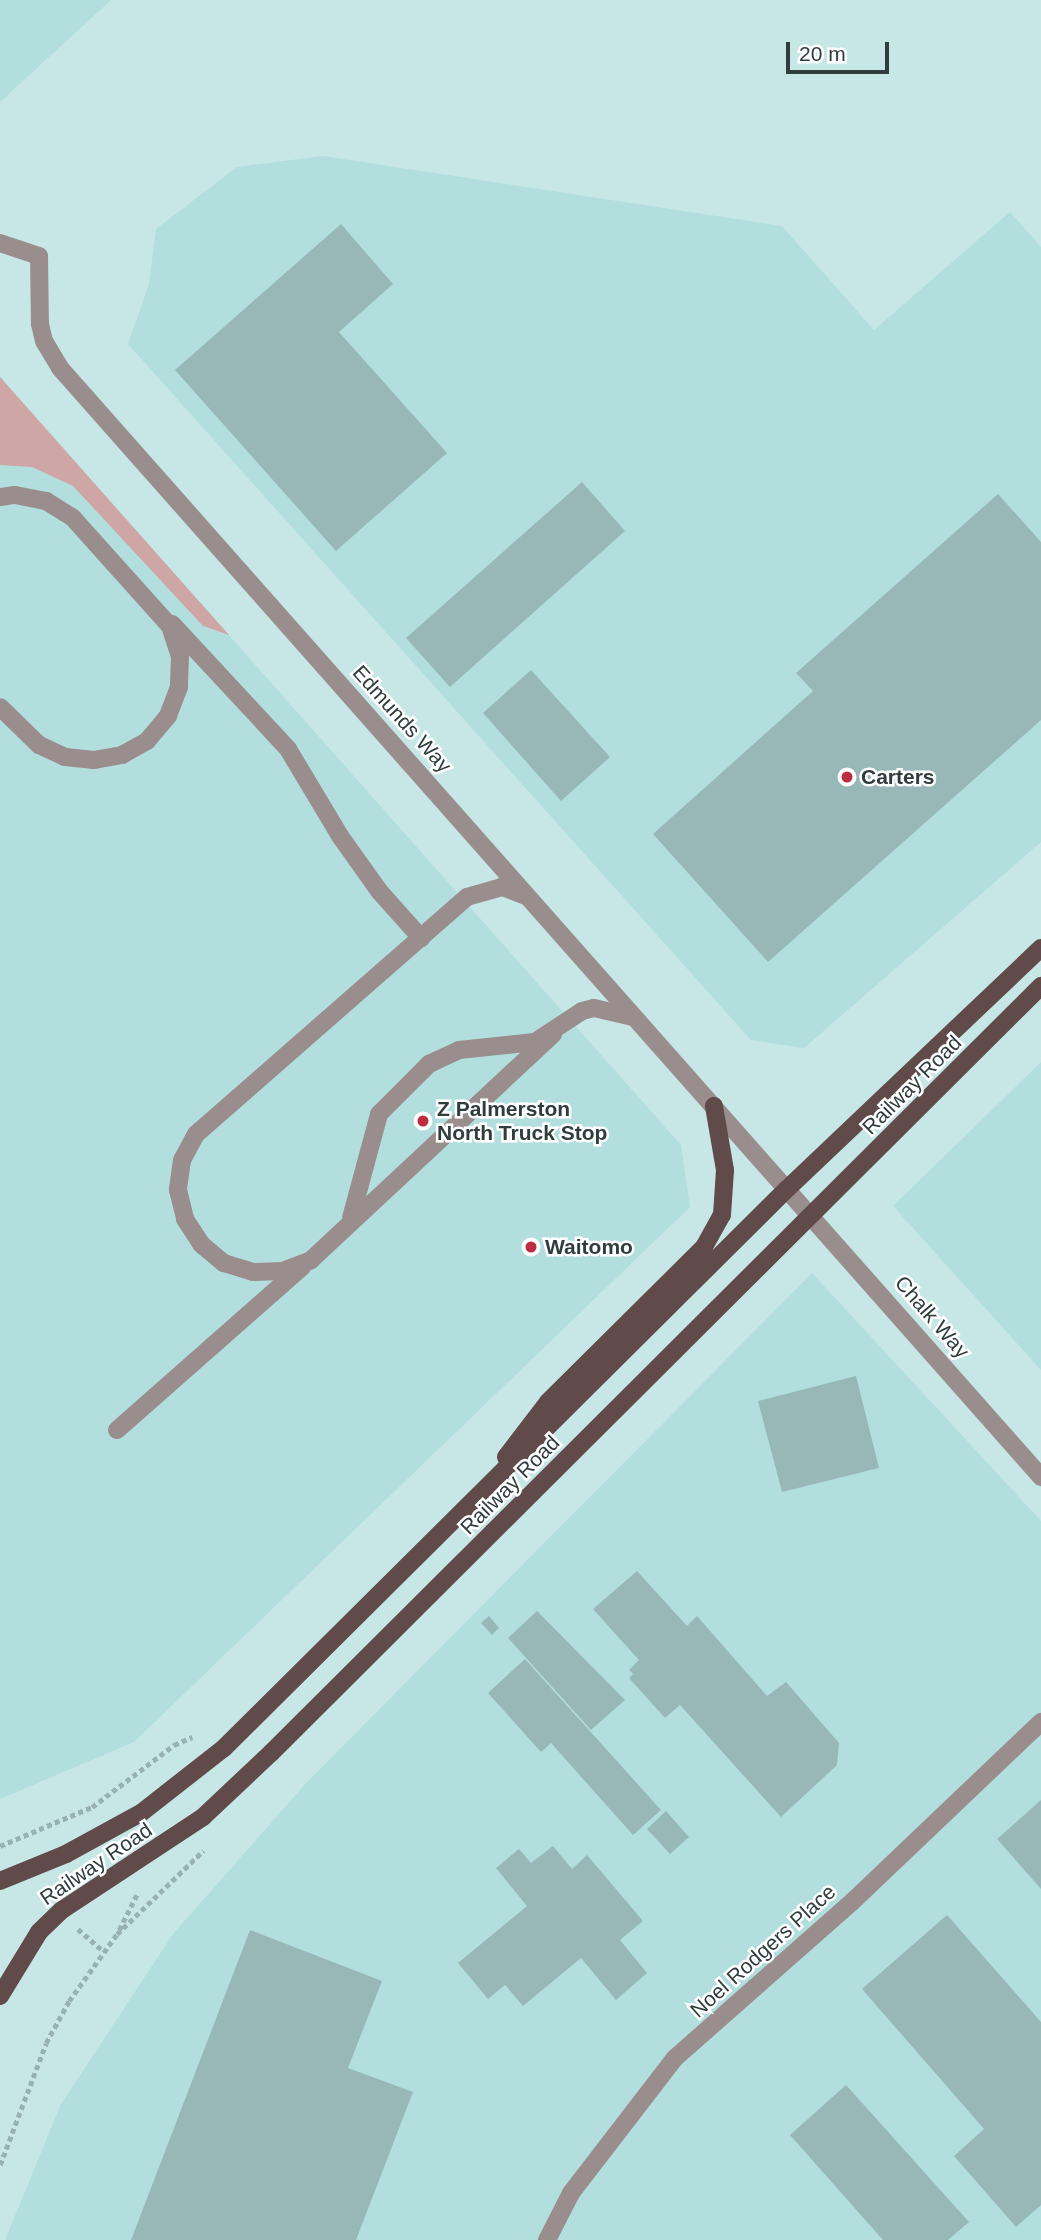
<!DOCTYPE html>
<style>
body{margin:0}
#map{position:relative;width:1041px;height:2240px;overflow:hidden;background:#c6e7e6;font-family:Helvetica,sans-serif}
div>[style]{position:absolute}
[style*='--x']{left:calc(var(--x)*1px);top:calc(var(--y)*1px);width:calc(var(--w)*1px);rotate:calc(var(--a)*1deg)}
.built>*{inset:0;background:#b3dede}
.green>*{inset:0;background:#cea6a5}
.building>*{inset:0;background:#98b8b8}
.path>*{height:4.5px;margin-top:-2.25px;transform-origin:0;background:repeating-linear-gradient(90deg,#98b2b2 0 5px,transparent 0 8.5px)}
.minor>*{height:18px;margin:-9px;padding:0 9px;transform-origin:9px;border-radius:9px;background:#9a8d8d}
.major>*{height:18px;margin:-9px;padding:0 9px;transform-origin:9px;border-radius:9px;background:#604a4a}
.dots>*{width:19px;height:19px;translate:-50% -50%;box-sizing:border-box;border:4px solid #fff;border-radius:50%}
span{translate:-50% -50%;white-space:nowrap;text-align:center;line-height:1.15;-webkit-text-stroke:5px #fff;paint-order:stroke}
.street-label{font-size:21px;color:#303d3d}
.poi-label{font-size:21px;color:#303d3d;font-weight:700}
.left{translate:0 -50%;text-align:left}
.scale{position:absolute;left:786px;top:42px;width:103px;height:32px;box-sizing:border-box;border:4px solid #303d3d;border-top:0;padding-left:9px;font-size:21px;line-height:24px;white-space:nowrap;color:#303d3d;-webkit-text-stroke:5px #fff;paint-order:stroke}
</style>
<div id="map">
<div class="built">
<div style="clip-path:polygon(0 0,111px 0,0 102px)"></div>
<div style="clip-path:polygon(323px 156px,782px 226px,874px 330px,1010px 212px,1041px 247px,1041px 842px,804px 1048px,751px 1040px,128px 344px,149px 284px,156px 229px,237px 167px)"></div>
<div style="clip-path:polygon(0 377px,681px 1145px,690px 1207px,134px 1742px,0 1799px)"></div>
<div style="clip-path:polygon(1041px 1062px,1041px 1370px,893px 1206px)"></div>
<div style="clip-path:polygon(812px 1273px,1041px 1521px,1041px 2240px,5px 2240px,61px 2104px,173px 1934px,308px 1781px)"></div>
</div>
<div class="green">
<div style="clip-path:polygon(0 377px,229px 635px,203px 626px,73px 486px,32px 467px,0 465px)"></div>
</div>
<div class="building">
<div style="clip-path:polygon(341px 224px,393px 284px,339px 332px,447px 453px,336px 551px,175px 370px)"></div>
<div style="clip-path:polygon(582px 482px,625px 531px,450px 687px,406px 638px)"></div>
<div style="clip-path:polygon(998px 494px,1041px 542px,1041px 720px,768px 962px,653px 834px,813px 691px,796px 673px)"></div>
<div style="clip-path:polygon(531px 670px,610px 757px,561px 801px,483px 713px)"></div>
<div style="clip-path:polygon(856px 1376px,879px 1468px,782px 1492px,758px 1401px)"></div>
<div style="clip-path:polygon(637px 1571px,687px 1626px,697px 1616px,767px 1696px,786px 1682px,839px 1743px,837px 1765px,781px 1817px,680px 1705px,665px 1718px,629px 1678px,633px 1674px,629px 1670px,639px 1660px,593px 1609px)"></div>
<div style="clip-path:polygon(537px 1611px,625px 1700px,591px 1730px,508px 1638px)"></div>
<div style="clip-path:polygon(489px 1616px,499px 1628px,492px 1635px,481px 1623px)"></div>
<div style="clip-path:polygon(525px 1659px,661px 1810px,633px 1835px,551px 1743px,541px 1752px,488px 1693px)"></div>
<div style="clip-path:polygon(1041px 1800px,1041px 1889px,997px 1839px)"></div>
<div style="clip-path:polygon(666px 1811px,689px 1837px,670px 1854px,647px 1829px)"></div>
<div style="clip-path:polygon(553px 1846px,572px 1869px,587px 1855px,643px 1921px,620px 1940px,647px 1973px,616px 2000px,581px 1958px,523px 2006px,505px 1985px,488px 1999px,458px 1963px,527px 1906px,496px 1868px,519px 1849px,531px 1863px)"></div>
<div style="clip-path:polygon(947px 1915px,1041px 2022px,1041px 2205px,1016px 2227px,954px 2156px,984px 2129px,862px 1989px)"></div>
<div style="clip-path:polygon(250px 1930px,382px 1981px,348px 2068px,413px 2092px,356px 2240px,131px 2240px)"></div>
<div style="clip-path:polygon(846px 2085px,969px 2222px,948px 2240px,883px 2240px,790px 2135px)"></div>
</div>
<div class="path">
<div style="--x:0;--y:1846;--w:100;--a:-23"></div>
<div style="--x:92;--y:1807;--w:103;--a:-37.1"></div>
<div style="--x:174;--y:1745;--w:20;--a:-24"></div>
<div style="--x:78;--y:1929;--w:33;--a:41"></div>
<div style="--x:119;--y:1930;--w:40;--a:-63.4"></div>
<div style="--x:0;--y:2165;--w:130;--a:-69.3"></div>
<div style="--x:46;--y:2043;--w:48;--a:-61.3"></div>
<div style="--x:69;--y:2001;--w:82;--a:-54.4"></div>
<div style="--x:117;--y:1934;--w:120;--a:-44"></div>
</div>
<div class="minor">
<div style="--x:0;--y:243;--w:41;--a:18.4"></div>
<div style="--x:39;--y:256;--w:68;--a:89.2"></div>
<div style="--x:40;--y:324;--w:17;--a:77"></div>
<div style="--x:44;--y:341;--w:31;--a:59"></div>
<div style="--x:60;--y:368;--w:1481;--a:48.5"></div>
<div style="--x:0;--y:497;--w:15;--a:-8"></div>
<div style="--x:15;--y:495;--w:32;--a:11"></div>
<div style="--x:46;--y:501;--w:32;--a:32"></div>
<div style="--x:73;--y:518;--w:145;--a:48.1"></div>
<div style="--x:170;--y:626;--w:32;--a:72"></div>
<div style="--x:180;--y:656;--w:31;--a:92"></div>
<div style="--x:179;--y:687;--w:31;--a:111"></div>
<div style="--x:168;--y:716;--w:33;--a:130"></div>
<div style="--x:147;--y:741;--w:29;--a:151"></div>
<div style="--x:122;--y:755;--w:28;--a:170"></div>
<div style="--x:94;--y:760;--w:29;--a:-174"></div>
<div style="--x:65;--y:757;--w:29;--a:-155"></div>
<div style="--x:39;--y:745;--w:54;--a:-135.7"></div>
<div style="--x:172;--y:624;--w:171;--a:47.1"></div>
<div style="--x:288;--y:749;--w:101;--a:59.1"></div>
<div style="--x:340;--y:836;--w:69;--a:54.5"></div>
<div style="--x:380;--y:892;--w:62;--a:48.3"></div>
<div style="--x:526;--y:896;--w:26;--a:-159"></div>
<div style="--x:502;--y:887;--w:36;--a:164"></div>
<div style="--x:467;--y:897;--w:360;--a:138.8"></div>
<div style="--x:196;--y:1134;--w:30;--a:118"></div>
<div style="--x:182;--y:1160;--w:30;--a:98"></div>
<div style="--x:178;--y:1190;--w:30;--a:76"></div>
<div style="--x:185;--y:1219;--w:30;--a:57"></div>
<div style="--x:201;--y:1244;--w:30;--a:40"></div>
<div style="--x:224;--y:1263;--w:30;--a:17"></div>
<div style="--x:253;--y:1272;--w:30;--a:-2"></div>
<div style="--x:283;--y:1271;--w:30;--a:-21"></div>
<div style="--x:311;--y:1260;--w:331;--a:-43"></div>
<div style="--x:351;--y:1218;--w:108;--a:-74.9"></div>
<div style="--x:379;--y:1114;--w:71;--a:-45"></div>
<div style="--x:429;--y:1064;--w:33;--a:-25"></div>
<div style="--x:459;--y:1050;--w:76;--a:-6"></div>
<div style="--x:535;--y:1042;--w:56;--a:-33.4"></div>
<div style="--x:582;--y:1011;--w:12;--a:-14"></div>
<div style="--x:594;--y:1008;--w:40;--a:13"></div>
<div style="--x:117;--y:1430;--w:247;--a:-41.4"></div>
<div style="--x:547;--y:2240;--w:53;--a:-62.9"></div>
<div style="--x:571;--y:2193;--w:170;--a:-52.4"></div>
<div style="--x:675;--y:2058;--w:237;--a:-41.4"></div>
<div style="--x:853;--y:1901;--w:260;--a:-43.6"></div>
</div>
<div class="major">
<div style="--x:506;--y:1457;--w:69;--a:-52.6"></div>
<div style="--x:548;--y:1402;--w:220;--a:-44.8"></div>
<div style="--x:704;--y:1247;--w:37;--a:-61"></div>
<div style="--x:722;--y:1215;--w:45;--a:-86.2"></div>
<div style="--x:725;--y:1170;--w:65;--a:-99.8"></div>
<div style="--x:0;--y:1881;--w:71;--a:-22.2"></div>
<div style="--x:66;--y:1854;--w:85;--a:-28.7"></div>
<div style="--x:141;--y:1813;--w:105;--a:-38.1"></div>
<div style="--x:224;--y:1748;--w:793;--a:-44.8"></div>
<div style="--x:787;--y:1189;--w:350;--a:-43.5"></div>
<div style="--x:0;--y:1996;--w:75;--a:-58.6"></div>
<div style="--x:39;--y:1932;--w:32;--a:-44"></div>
<div style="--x:62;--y:1910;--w:169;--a:-33.4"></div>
<div style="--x:203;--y:1817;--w:93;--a:-43.3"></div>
<div style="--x:271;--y:1753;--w:1087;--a:-44.89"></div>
</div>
<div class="dots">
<div style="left:847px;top:777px;background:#bd2c3f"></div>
<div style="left:423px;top:1121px;background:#bd2c3f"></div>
<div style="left:531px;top:1247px;background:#bd2c3f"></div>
</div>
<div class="street-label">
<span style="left:402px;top:719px;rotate:48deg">Edmunds Way</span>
<span style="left:912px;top:1085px;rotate:-45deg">Railway Road</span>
<span style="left:932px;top:1317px;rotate:49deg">Chalk Way</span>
<span style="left:510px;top:1485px;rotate:-45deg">Railway Road</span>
<span style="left:96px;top:1864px;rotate:-34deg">Railway Road</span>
<span style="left:763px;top:1951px;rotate:-42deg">Noel Rodgers Place</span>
</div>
<div class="poi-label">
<span class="left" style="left:861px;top:777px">Carters</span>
<span class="left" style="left:437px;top:1121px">Z Palmerston<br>North Truck Stop</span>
<span class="left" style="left:545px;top:1247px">Waitomo</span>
</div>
<div class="scale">20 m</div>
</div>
